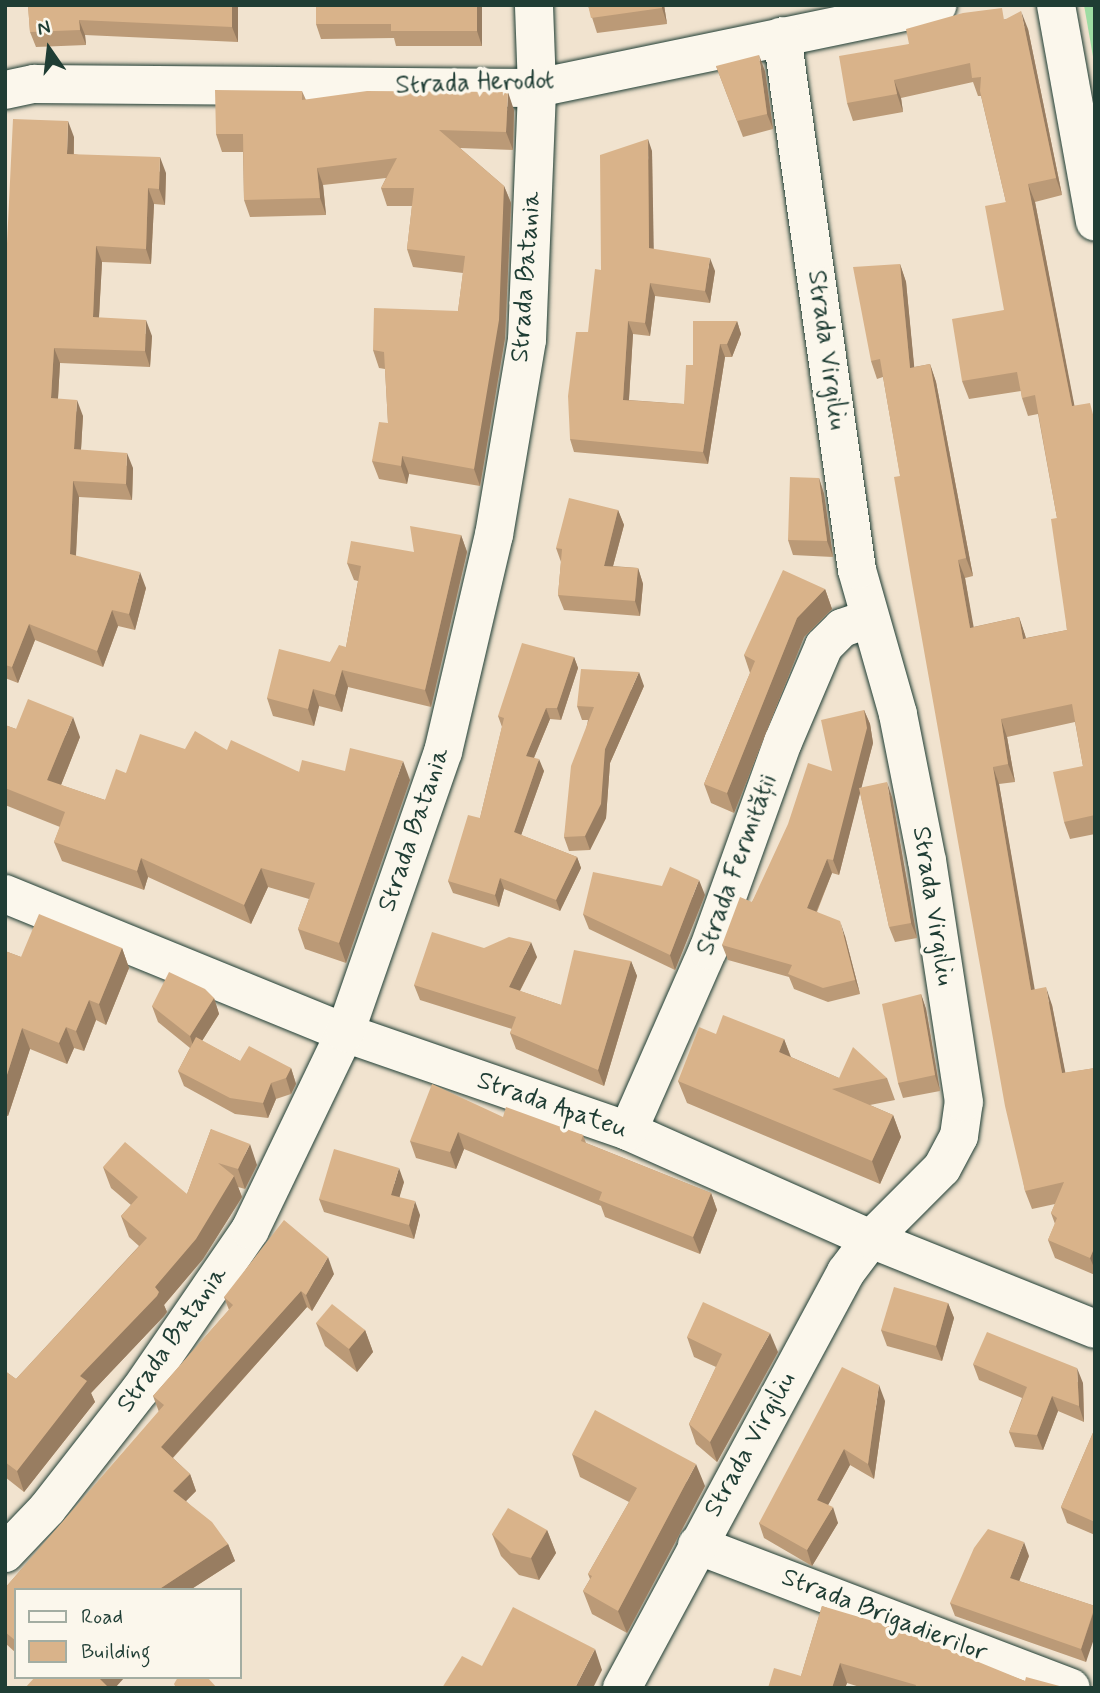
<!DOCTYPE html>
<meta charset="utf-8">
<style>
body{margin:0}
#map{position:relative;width:1100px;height:1693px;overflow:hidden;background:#f1e3cf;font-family:Mynerve,sans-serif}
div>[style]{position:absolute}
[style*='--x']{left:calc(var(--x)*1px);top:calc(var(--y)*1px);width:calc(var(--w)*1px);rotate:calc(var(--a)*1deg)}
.green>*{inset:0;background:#9edca3}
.roads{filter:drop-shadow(0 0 2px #1f3d34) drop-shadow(0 0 2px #1f3d34)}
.minor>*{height:38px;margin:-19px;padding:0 19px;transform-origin:19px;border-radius:19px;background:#fbf7ec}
.wall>*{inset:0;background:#bb9a77}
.shaded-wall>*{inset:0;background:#987d61}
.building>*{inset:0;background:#d9b38a}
span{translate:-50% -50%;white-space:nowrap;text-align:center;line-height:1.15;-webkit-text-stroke:7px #fbf7ec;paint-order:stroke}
.street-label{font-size:26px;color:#1f3d34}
.frame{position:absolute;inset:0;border:7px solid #1f3d34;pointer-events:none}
.legend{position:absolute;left:14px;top:1588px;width:228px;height:91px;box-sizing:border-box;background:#fbf7ec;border:2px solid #a3ada2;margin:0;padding:9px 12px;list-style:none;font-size:21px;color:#1f3d34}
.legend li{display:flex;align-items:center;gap:14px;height:35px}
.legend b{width:35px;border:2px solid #a3ada2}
.north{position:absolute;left:14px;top:14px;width:70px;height:70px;-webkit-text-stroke:5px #fbf7ec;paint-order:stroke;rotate:346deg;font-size:19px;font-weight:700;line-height:28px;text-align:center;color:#1f3d34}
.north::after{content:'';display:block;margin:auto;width:24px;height:32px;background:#1f3d34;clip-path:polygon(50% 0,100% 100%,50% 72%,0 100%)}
</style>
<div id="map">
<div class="green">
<div style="clip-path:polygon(1084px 5px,1095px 5px,1095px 68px)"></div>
</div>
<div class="roads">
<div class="minor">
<div style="--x:1056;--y:5;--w:220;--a:79.8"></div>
<div style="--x:5;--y:90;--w:30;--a:-12"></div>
<div style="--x:34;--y:84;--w:503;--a:0.46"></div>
<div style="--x:537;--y:88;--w:409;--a:-11.7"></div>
<div style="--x:5;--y:894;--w:367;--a:22.2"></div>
<div style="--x:345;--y:1033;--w:299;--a:19.1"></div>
<div style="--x:628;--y:1131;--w:266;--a:24"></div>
<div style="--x:871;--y:1239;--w:241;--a:21.9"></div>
<div style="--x:628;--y:1131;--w:198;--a:-66.2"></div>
<div style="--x:708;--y:950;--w:221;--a:-70.2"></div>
<div style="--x:783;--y:742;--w:104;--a:-66.9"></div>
<div style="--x:824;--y:646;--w:25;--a:-45"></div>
<div style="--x:842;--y:628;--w:28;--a:-19"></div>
<div style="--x:697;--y:1545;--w:400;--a:20.9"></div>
<div style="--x:5;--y:1553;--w:61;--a:-46.3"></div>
<div style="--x:47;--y:1509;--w:151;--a:-52"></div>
<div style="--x:140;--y:1390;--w:194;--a:-55.5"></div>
<div style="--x:250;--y:1230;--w:219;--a:-64.3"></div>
<div style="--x:345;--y:1033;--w:298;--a:-70.8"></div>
<div style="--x:443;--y:752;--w:223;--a:-76.8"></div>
<div style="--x:494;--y:535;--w:198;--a:-80.4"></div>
<div style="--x:527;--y:340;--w:252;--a:-87.7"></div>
<div style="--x:537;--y:88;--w:83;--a:-92.1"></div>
<div style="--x:622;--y:1688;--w:472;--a:-61.7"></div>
<div style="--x:846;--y:1272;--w:41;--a:-52.9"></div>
<div style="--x:871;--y:1239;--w:100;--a:-45"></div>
<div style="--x:942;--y:1168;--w:36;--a:-62"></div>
<div style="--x:959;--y:1136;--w:34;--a:-82"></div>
<div style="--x:964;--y:1102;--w:244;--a:-98.7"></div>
<div style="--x:927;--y:861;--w:150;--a:-101.2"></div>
<div style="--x:898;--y:714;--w:150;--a:-105.9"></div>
<div style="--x:857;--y:570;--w:539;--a:-97.99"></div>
</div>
</div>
<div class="wall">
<div style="clip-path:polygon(28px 5px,238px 5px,238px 42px,85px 35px,86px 45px,36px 47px,30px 32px)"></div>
<div style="clip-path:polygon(316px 5px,482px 5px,482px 46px,396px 46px,394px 38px,321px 39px,316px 24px)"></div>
<div style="clip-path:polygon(588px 5px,664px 5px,667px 24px,597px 33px)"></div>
<div style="clip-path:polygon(1006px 19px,1028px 29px,1062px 195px,1035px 202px,1074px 406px,1095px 416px,1095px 834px,1070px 839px,1064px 822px,1083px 766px,1075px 722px,1007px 737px,1015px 782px,999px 784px,1034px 990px,1052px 1005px,1065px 1073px,1095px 1068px,1095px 1275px,1055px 1258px,1048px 1240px,1055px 1224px,1051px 1213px,1055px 1204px,1032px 1209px,1025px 1191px,883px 377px,877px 379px,871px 361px,900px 264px,906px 282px,914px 367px,930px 364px,936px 382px,973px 576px,965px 578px,973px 627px,1019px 617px,1026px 638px,1067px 630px,1057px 518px,1038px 414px,1028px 416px,1022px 398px,1021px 391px,969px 399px,962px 381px,1004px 310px,1006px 202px,981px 96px,978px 96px,973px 82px,901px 98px,903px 112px,853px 121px,847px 103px,909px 44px)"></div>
<div style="clip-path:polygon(716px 66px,765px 71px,773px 129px,743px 137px)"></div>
<div style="clip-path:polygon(302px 91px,306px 100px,514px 110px,513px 150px,460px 148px,504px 186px,511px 203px,505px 338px,480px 486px,409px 474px,407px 484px,379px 479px,372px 461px,388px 423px,385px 369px,379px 368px,373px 350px,458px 311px,463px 273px,413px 267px,407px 249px,412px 206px,387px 206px,381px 188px,386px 178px,323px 185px,326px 215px,250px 217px,244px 200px,243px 152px,222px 152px,216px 134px)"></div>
<div style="clip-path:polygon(74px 137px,74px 154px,166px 173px,165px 205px,154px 204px,151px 264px,102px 262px,99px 318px,152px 336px,150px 367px,60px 363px,58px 399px,83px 416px,81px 450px,133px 468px,132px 500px,79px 497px,76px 556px,146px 588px,135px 630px,118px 626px,103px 667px,35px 640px,18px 683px,5px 678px,5px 285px)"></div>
<div style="clip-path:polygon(652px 151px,653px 249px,715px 271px,710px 303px,655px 296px,650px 336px,633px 334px,629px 400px,684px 404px,693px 365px,737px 321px,741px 334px,732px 357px,725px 357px,708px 464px,574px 452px,570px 439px,601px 270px)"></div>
<div style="clip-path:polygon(819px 478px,824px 494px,833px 557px,793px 555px,788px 540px)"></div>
<div style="clip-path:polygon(618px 510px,624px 525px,613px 566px,638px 568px,643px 584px,640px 616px,564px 610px,558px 595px,561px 562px,556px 548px)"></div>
<div style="clip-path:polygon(461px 535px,467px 552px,431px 707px,348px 687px,342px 712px,319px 706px,314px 726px,273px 716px,267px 698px,330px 662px,346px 647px,358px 581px,354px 580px,347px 563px,414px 552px)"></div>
<div style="clip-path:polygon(825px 589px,832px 609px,804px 637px,734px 813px,711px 803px,704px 784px,750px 673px,744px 655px)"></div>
<div style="clip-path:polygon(574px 657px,578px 668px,561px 720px,550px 719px,534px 758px,544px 771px,521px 835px,577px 857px,581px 868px,560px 911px,504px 889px,499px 907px,453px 893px,448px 881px,480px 818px,502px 727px,498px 716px)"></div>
<div style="clip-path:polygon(644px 686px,610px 763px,606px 818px,590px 850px,569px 851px,564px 837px,588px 720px,582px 720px,577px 706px)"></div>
<div style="clip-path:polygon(864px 710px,870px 724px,873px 743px,861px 788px,892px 797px,917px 938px,895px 942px,889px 927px,860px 792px,839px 875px,832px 873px,817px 912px,845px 936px,860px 994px,828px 1002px,794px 989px,789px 977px,728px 960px,722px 945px,752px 902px,832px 771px)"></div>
<div style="clip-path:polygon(5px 725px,16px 729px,80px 737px,61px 785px,105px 800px,126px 773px,185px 749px,227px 750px,299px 772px,345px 771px,410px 780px,346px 963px,305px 949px,298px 929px,309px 899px,268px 887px,251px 924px,148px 877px,144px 890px,62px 861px,54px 842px,60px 827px,5px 805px)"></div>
<div style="clip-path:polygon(705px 895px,675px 970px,589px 929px,583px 914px)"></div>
<div style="clip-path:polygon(122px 948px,129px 968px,106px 1025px,96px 1020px,84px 1051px,74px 1048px,67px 1064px,30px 1049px,8px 1116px,5px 1116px,5px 951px,21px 957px)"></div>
<div style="clip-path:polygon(484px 948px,537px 957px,520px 991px,561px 1005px,631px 961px,637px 976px,604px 1086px,516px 1049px,510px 1033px,512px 1029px,420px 1000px,414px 985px)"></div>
<div style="clip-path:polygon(921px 994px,926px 1009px,940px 1091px,903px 1098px,898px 1083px)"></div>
<div style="clip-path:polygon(214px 998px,219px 1014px,202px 1041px,240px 1061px,291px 1068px,296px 1084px,291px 1094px,276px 1099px,268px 1118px,235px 1114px,184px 1086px,178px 1071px,190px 1048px,158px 1022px,152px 1006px)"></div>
<div style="clip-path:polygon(716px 1034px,784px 1039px,791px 1057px,839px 1078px,887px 1078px,895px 1100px,870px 1105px,893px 1115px,901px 1137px,880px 1184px,687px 1103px,678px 1081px)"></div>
<div style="clip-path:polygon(503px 1117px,583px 1135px,586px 1143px,711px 1193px,717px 1210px,700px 1254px,605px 1217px,601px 1206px,464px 1149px,456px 1169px,416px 1158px,410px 1141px)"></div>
<div style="clip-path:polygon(211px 1129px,257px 1165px,245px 1189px,238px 1187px,242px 1197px,203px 1259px,164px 1305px,167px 1312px,164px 1316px,91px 1393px,95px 1402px,24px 1492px,5px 1477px,5px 1371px,16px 1379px,139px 1246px,129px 1237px,121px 1216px,131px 1205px,111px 1188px,103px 1167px,187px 1194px)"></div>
<div style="clip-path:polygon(404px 1182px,399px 1197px,420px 1215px,414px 1239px,324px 1212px,319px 1199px)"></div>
<div style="clip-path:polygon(334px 1274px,312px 1311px,307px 1307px,173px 1458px,190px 1474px,196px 1491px,186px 1501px,228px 1544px,235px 1561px,190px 1590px,16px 1590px,16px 1653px,5px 1643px,5px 1588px,159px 1412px,153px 1396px,229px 1310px,224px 1297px)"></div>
<div style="clip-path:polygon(948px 1303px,954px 1318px,942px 1361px,887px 1346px,881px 1330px)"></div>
<div style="clip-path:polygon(316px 1323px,365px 1330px,373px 1352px,357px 1372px,325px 1346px)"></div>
<div style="clip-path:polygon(687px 1337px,778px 1352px,717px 1462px,696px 1444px,689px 1424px,716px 1367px,694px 1357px)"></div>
<div style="clip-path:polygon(973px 1364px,1083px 1383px,1084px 1422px,1058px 1411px,1043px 1450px,1015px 1447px,1009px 1432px,1022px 1398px,979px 1380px)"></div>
<div style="clip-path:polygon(885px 1401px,874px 1479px,850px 1465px,828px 1505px,838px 1523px,812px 1566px,764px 1538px,759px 1523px)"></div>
<div style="clip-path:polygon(1095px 1428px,1095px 1535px,1067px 1523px,1061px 1507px)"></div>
<div style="clip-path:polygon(572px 1454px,705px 1486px,627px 1633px,592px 1614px,583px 1591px,590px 1579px,588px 1574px,629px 1502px,580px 1477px)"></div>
<div style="clip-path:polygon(547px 1530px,556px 1553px,539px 1580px,519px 1575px,501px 1556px,492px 1534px)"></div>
<div style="clip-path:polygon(1029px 1556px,1019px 1581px,1095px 1606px,1086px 1662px,955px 1616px,950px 1603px)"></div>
<div style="clip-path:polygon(822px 1606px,1025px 1681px,1067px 1688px,863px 1688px,847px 1683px,845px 1688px,768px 1688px,801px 1676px)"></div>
</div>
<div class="shaded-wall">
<div style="clip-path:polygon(232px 5px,238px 5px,238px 42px,232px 27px)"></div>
<div style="clip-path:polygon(477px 5px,482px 5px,482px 46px,477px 31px)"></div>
<div style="clip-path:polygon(661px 5px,664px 5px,667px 24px,662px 8px)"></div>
<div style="clip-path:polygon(1021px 11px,1028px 29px,1062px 195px,1056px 178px)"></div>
<div style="clip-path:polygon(79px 20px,85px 35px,86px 45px,80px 30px)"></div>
<div style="clip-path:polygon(759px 55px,765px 71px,773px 129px,767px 114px)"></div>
<div style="clip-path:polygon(894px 80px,901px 98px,903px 112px,897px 94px)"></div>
<div style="clip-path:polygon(508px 92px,514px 110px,513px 150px,506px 132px)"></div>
<div style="clip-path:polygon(68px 121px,74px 137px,73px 170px,67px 154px)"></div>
<div style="clip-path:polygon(648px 139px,652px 151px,654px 261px,649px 248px)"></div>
<div style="clip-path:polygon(160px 157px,166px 173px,165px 205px,159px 189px)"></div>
<div style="clip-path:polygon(317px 168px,323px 185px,326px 215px,320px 198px)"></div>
<div style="clip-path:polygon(1028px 184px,1035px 202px,1078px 424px,1072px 406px)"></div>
<div style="clip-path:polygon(504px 186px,511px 203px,505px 338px,480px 486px,474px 469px)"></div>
<div style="clip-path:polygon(148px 188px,154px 204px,151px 264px,146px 249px)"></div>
<div style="clip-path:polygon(96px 246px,102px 262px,98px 333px,93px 317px)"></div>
<div style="clip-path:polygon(710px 258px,715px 271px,710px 303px,705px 291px)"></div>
<div style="clip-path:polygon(900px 264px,906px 282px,916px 385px,910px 368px)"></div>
<div style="clip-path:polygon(650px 283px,655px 296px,650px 336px,645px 323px)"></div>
<div style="clip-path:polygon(146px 320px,152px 336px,150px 367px,145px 351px)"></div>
<div style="clip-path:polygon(628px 321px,633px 334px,628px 413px,623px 400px)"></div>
<div style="clip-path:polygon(737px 321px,741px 334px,732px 357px,727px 344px)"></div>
<div style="clip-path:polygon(720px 344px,725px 357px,708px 464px,703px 452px)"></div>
<div style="clip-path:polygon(54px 348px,60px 363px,57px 414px,51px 398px)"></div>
<div style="clip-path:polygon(930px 364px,936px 382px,973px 576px,966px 558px)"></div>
<div style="clip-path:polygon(77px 400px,83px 416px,80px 465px,74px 449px)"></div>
<div style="clip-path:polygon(127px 453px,133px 468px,132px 500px,126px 484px)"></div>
<div style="clip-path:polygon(402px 456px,409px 474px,407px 484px,401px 466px)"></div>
<div style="clip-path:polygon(819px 478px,824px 494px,833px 557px,827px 541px)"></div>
<div style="clip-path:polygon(73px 481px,79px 497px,75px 570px,70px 554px)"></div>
<div style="clip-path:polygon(618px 510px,624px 525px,609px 581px,604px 566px)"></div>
<div style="clip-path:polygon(461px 535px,467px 552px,431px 707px,425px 690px)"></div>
<div style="clip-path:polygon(958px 560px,965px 578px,977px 646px,970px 628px)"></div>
<div style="clip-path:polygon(638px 568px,643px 584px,640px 616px,635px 601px)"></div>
<div style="clip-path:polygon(140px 572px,146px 588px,135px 630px,129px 614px)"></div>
<div style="clip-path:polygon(825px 589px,832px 609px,804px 637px,734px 813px,727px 793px,797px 618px)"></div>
<div style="clip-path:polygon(112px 610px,118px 626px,103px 667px,97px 651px)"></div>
<div style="clip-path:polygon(1019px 617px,1025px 635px,1030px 657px,1023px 639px)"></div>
<div style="clip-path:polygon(29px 624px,35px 640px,18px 683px,12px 667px)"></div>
<div style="clip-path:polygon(574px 657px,578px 668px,561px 720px,557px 708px)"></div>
<div style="clip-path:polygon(342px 670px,348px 687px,342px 712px,335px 695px)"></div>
<div style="clip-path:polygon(639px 672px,644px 686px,610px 763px,606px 818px,590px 850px,585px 836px,605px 749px)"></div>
<div style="clip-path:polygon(313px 689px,319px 706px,314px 726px,308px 709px)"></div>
<div style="clip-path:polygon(546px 708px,550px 719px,530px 767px,526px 756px)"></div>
<div style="clip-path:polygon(864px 710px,870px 724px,873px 743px,839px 875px,833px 860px)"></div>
<div style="clip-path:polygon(73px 717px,80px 737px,55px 800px,47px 780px)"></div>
<div style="clip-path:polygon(1001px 719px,1007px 737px,1015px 782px,1008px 764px)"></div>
<div style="clip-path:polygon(539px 759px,544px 771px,518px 844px,514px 832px)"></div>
<div style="clip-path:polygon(403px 761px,410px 780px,346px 963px,339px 943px)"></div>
<div style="clip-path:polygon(993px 767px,999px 784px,1038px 1008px,1031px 990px)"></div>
<div style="clip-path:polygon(887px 782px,892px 797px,917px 938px,911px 923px)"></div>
<div style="clip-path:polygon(577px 857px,581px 868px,560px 911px,556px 900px)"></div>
<div style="clip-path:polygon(141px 858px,148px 877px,144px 890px,137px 871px)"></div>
<div style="clip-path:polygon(827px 859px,832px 873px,812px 922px,807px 908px)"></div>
<div style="clip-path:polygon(261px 868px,268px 887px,251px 924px,244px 905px)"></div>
<div style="clip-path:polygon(500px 878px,504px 889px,499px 907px,495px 895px)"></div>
<div style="clip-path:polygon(699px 880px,705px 895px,675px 970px,670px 955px)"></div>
<div style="clip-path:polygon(840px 921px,845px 936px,860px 994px,855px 980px)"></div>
<div style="clip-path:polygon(531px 942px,537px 957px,514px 1002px,509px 987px)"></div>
<div style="clip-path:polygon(122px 948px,129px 968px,106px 1025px,99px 1004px)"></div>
<div style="clip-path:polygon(631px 961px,637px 976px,604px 1086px,598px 1070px)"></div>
<div style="clip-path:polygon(1046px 987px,1052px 1005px,1069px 1091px,1062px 1073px)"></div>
<div style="clip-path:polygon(921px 994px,926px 1009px,940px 1091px,935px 1075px)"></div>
<div style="clip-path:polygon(214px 998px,219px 1014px,195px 1052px,190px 1036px)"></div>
<div style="clip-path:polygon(89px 1000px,96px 1020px,84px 1051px,76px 1031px)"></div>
<div style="clip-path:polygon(66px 1027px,74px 1048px,67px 1064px,59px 1043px)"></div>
<div style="clip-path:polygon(22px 1028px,30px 1049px,8px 1116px,5px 1109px,5px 1081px)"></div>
<div style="clip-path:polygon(784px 1039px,792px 1061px,779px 1052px)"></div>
<div style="clip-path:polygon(291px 1068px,296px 1084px,291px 1094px,286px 1078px)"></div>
<div style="clip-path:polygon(271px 1083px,276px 1099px,268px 1118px,263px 1103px)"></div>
<div style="clip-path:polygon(893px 1115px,901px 1137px,880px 1184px,872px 1161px)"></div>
<div style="clip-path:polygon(458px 1132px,464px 1149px,456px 1169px,450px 1152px)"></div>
<div style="clip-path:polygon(250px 1144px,257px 1165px,245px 1189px,238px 1169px)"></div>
<div style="clip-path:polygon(399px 1168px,404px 1182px,396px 1209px,391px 1195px)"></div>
<div style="clip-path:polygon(234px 1176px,242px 1197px,203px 1259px,164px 1305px,167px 1312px,164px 1316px,91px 1393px,95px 1402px,24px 1492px,17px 1471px,80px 1376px,155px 1287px)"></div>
<div style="clip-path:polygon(711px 1193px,717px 1210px,700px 1254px,693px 1237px)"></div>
<div style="clip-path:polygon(415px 1201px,420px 1215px,414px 1239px,409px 1225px)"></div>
<div style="clip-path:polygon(1095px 1246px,1095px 1270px,1090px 1258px)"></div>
<div style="clip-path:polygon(328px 1257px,334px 1274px,312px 1311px,306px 1295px)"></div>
<div style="clip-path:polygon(301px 1291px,307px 1307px,167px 1464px,161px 1447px)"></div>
<div style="clip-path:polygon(948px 1303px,954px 1318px,942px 1361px,936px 1346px)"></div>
<div style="clip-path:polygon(365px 1330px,373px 1352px,357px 1372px,349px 1349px)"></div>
<div style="clip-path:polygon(770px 1333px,778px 1352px,717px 1462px,710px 1442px)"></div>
<div style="clip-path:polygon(1077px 1368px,1083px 1383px,1084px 1422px,1079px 1406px)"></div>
<div style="clip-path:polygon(879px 1385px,885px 1401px,874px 1479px,868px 1464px)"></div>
<div style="clip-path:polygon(1052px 1396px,1058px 1411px,1043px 1450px,1037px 1435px)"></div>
<div style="clip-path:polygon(844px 1449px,850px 1465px,822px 1516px,817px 1500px)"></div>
<div style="clip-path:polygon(696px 1464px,705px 1486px,627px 1633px,618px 1611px)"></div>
<div style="clip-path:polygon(190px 1474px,196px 1491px,179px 1508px,173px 1491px)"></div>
<div style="clip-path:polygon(833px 1507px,838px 1523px,812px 1566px,807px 1550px)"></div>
<div style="clip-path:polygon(547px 1530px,556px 1553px,539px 1580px,531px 1558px)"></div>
<div style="clip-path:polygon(1024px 1542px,1029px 1556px,1015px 1592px,1010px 1578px)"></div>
<div style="clip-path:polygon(228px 1544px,235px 1561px,190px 1590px,158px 1590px)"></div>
<div style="clip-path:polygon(1095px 1608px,1095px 1636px,1086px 1662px,1081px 1649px)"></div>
<div style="clip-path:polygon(595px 1649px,602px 1670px,593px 1688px,575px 1688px)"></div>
<div style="clip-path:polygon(840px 1663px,847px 1683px,845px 1688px,832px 1688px)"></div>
<div style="clip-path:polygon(97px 1677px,125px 1677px,115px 1688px,101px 1688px)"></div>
</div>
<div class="building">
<div style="clip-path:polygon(28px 5px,232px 5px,232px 27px,79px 20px,80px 30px,30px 32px)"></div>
<div style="clip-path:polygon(316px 5px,477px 5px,477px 31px,391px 31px,391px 24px,316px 24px)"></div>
<div style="clip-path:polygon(588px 5px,661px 5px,662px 8px,591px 18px)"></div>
<div style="clip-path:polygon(1002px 8px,1004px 20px,1021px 11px,1056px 178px,1028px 184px,1072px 406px,1090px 403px,1095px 422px,1095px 815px,1064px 822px,1053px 772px,1083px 766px,1072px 704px,1001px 719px,1008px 764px,993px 767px,1031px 990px,1046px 987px,1062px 1073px,1095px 1068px,1095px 1246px,1090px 1258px,1048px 1240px,1057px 1218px,1051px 1213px,1064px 1182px,1025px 1191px,1005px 1106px,912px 583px,894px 477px,900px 476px,880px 359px,871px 361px,853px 267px,900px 264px,910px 368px,930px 364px,966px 558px,958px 560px,970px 628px,1019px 617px,1023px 639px,1067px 630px,1051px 519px,1057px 518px,1035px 395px,1022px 398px,1017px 372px,962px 381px,952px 319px,1004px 310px,985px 206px,1006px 202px,980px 91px,981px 77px,972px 78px,970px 63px,894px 80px,897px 94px,847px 103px,839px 56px,909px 44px,906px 29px,963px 13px)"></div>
<div style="clip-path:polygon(759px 55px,767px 114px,737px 121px,716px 66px)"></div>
<div style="clip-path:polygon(215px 90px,302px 91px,302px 100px,367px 91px,508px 92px,506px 132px,439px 130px,504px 186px,499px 320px,474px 469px,402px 456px,401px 466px,372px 461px,379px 422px,388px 423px,384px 352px,373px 350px,374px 308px,458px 311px,465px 256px,407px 249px,414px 188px,381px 188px,397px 158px,317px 168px,320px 198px,244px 200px,243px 134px,216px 134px)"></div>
<div style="clip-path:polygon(13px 119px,68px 121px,67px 154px,160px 157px,159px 189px,148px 188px,146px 249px,96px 246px,93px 317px,146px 320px,145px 351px,54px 348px,51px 398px,77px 400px,74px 449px,127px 453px,126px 484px,73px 481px,70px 554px,140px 572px,129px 614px,112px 610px,97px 651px,29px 624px,12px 667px,5px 665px,5px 285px)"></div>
<div style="clip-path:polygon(648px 139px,649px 248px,710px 258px,705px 291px,650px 283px,645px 323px,628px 321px,623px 400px,684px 404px,686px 365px,693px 365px,693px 321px,737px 321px,727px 344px,720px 344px,703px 452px,570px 439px,568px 396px,576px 332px,588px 332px,595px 269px,601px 270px,600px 155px)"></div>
<div style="clip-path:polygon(790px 477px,819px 478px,827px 541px,788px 540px)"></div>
<div style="clip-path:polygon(569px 498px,618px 510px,604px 566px,638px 568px,635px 601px,558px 595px,562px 549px,556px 548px)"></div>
<div style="clip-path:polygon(410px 526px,461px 535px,425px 690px,342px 670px,335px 695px,313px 689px,308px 709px,267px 698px,279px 649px,330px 662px,339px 645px,346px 647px,361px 566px,347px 563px,351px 541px,414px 552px)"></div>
<div style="clip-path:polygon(783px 570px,825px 589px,797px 618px,727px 793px,704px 784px,755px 661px,744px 655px)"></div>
<div style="clip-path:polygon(522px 643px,574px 657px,557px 708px,546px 708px,526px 756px,539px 759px,514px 832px,577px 857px,556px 900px,500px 878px,495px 895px,448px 881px,468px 815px,480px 818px,504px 718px,498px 716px)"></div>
<div style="clip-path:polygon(581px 669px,639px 672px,605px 749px,601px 804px,585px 836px,564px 837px,571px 766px,594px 707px,577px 706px)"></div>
<div style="clip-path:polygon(28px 699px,73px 717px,47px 780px,105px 800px,116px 769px,126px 773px,140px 734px,185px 749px,195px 731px,227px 750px,231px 740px,299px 772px,302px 760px,345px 771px,350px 748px,403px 761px,339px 943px,298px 929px,315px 883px,261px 868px,244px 905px,141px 858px,137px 871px,54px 842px,65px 812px,5px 788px,5px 725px,16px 729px)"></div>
<div style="clip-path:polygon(864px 710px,867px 728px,833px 860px,827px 859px,807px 908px,840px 921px,855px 980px,823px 988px,788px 974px,792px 965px,722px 945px,740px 897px,752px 902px,788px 824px,808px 763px,832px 771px,821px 720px)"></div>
<div style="clip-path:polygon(887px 782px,911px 923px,889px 927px,859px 788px)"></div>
<div style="clip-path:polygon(670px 867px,699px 880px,670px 955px,583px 914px,593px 872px,662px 886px)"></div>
<div style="clip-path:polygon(39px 914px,122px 948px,99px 1004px,89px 1000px,76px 1031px,66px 1027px,59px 1043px,22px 1028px,5px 1081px,5px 951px,21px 957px)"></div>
<div style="clip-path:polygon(432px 932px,484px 948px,509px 937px,531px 942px,509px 987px,561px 1005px,574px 950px,631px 961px,598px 1070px,510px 1033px,516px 1017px,414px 985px)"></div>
<div style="clip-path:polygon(169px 972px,205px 989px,214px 998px,190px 1036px,152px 1006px)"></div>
<div style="clip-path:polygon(921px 994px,935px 1075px,898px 1083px,882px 1004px)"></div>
<div style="clip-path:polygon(723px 1015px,784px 1039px,779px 1052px,839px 1078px,853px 1047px,887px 1078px,832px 1089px,893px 1115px,872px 1161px,678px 1081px,699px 1027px,716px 1034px)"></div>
<div style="clip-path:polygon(196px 1037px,240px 1061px,249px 1046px,291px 1068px,286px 1078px,271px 1083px,263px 1103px,230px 1098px,178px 1071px)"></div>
<div style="clip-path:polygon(432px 1084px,503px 1117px,506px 1107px,583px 1135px,581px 1141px,711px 1193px,693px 1237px,599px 1200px,602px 1192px,458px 1132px,450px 1152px,410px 1141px)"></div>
<div style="clip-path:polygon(211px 1129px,250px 1144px,238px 1169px,218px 1163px,234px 1176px,196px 1239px,155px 1287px,159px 1292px,157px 1296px,80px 1376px,87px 1381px,17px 1471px,5px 1462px,5px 1371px,16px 1379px,147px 1238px,121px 1216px,138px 1197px,103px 1167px,125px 1142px,187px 1194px)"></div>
<div style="clip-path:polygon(334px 1149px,399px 1168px,391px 1195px,415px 1201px,409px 1225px,319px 1199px)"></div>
<div style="clip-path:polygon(284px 1220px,328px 1257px,306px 1295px,301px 1291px,161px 1447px,190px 1474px,173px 1491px,212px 1522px,228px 1544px,158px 1590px,16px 1590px,16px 1641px,5px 1632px,5px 1588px,164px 1405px,153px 1396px,233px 1305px,224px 1297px)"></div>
<div style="clip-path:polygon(894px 1287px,948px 1303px,936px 1346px,881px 1330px)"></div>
<div style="clip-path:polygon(703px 1302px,770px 1333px,710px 1442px,689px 1424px,722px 1354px,687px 1337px)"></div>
<div style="clip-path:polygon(332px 1304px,365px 1330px,349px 1349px,316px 1323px)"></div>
<div style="clip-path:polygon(987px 1332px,1077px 1368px,1079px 1406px,1052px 1396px,1037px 1435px,1009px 1432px,1027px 1387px,973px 1364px)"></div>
<div style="clip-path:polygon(842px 1367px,879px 1385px,868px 1464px,844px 1449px,817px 1500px,833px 1507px,807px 1550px,759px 1523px)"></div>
<div style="clip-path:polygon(595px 1410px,696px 1464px,618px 1611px,583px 1591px,592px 1576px,588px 1574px,637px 1488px,572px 1454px)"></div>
<div style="clip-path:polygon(1095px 1428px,1095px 1522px,1061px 1507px)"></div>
<div style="clip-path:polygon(508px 1508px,547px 1530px,531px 1558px,511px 1553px,492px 1534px)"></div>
<div style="clip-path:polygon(988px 1529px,1024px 1542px,1010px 1578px,1095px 1606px,1081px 1649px,950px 1603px,974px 1548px)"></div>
<div style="clip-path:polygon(822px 1606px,893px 1627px,1025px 1681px,1026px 1677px,1067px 1688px,915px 1688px,916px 1685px,840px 1663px,832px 1688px,768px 1688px,774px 1668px,801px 1676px)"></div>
<div style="clip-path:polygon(513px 1607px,595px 1649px,575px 1688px,442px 1688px,462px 1656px,482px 1666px)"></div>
<div style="clip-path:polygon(35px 1677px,98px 1677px,109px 1688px,25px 1688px)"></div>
<div style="clip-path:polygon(178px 1677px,207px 1677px,217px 1688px,176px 1688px,174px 1684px)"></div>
</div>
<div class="street-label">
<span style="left:475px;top:84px;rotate:-2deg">Strada Herodot</span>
<span style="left:527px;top:277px;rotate:-86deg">Strada Batania</span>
<span style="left:826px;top:350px;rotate:82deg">Strada Virgiliu</span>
<span style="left:415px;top:830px;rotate:-71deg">Strada Batania</span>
<span style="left:738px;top:865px;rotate:-70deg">Strada Fermității</span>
<span style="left:932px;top:906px;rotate:81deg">Strada Virgiliu</span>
<span style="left:552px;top:1106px;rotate:19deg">Strada Apateu</span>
<span style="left:173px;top:1340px;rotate:-55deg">Strada Batania</span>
<span style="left:751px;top:1445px;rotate:-61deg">Strada Virgiliu</span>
<span style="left:884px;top:1616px;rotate:21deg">Strada Brigadierilor</span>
</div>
<div class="frame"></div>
<ul class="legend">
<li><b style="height:9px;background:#fbf7ec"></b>Road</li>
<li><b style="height:19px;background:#d9b38a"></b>Building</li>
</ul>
<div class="north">N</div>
</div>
